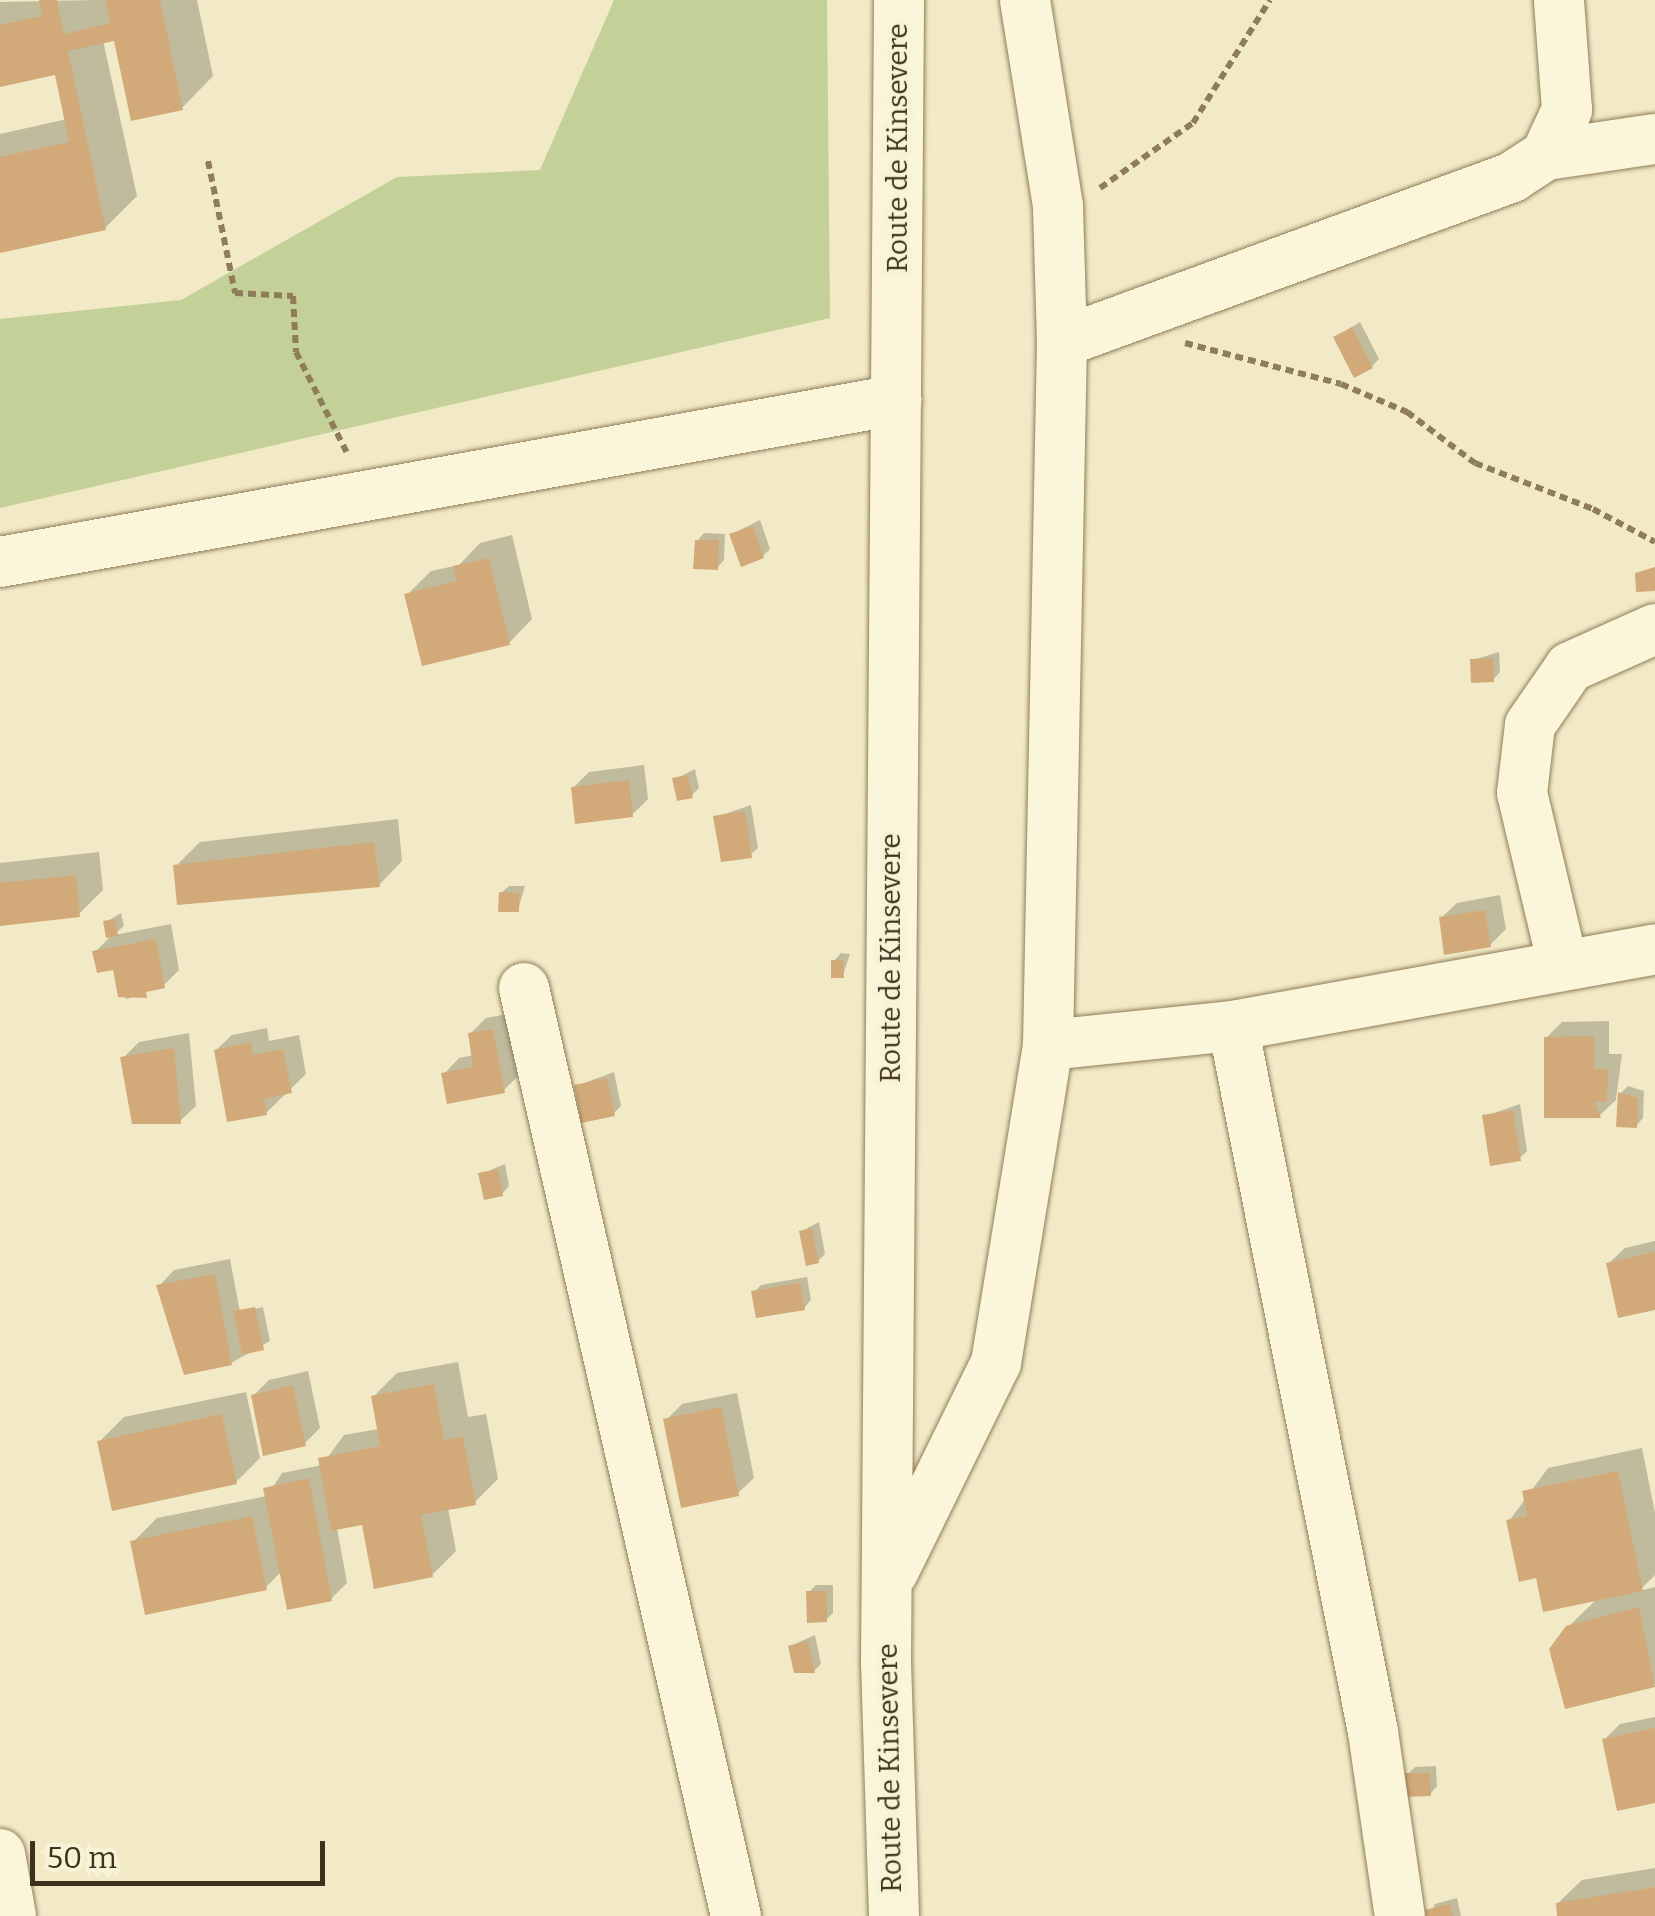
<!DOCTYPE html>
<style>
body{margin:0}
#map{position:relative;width:1655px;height:1916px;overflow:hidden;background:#f2eac6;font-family:Bitter,serif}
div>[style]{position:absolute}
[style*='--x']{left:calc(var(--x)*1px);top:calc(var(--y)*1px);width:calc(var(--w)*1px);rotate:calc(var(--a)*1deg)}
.green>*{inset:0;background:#c3d198}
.shadow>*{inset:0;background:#0003}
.building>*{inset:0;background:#d2aa79}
.path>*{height:6px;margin-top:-3px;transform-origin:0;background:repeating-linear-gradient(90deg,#8f7d5a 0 8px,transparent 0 13px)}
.roads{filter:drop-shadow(0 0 2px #8f7d5a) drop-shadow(0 0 2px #8f7d5a)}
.minor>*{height:50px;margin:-25px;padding:0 25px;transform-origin:25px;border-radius:25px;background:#fbf6da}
span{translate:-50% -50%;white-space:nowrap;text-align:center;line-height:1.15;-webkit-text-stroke:9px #f8f3d6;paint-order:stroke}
.street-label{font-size:28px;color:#3e321f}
.scale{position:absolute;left:30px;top:1841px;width:295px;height:45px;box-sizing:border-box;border:5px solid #3e321f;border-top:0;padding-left:12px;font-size:30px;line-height:35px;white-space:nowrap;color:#3e321f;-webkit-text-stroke:8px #f8f3d6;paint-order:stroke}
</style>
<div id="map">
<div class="green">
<div style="clip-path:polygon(614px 0,827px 0,830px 318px,0 508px,0 319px,181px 300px,397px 177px,540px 170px)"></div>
</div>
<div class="shadow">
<div style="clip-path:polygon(94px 0,197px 0,213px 76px,182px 108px,115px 38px,103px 40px,137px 196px,105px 228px,0 251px,0 134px,67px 119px,57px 72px,0 84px,0 2px)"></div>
<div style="clip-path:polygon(1360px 322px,1379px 359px,1372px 366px,1336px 337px)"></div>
<div style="clip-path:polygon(760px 520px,770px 549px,763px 556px,732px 534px)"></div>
<div style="clip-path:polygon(704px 533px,725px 534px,724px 560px,717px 568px,697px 541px)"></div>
<div style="clip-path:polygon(512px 535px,532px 619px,509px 643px,407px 595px,431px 571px,459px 565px,480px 543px)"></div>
<div style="clip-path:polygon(1499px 652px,1500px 672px,1493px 680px,1473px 660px)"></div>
<div style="clip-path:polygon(644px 765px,648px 799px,632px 815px,573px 788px,589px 772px)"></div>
<div style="clip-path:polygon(695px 769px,699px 788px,692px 795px,675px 779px)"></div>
<div style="clip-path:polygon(751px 805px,758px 848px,750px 855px,716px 817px)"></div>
<div style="clip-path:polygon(398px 819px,402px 861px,379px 885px,176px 866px,200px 842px)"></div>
<div style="clip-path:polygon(99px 852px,103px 890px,79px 914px,0 923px,0 863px)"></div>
<div style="clip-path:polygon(509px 886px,525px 886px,518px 910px,501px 893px)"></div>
<div style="clip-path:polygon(1500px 895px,1506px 929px,1490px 945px,1441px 918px,1457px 903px)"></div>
<div style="clip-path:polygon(121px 913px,124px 926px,114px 935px,171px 924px,179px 970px,163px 986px,127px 999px,120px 995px,115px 967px,95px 952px,109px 938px,106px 922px)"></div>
<div style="clip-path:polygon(841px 953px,850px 954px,843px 975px,834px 961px)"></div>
<div style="clip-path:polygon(508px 1014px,519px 1075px,503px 1091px,444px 1074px,459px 1058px,474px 1055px,470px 1034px,486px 1018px)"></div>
<div style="clip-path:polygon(1609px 1021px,1609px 1054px,1622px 1054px,1616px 1100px,1600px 1115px,1546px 1116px,1546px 1038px,1562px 1022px)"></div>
<div style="clip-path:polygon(267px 1028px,269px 1041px,299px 1035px,306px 1074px,266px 1113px,216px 1050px,232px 1035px)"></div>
<div style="clip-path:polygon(189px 1033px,196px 1106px,180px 1121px,123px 1058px,139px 1042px)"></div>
<div style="clip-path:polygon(614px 1072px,621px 1106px,614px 1113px,576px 1086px)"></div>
<div style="clip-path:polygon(1628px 1086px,1644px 1091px,1643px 1118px,1636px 1126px,1621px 1093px)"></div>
<div style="clip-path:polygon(1520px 1104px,1527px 1151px,1520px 1158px,1485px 1116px)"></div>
<div style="clip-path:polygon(505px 1164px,509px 1186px,502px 1194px,481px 1174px)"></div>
<div style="clip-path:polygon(819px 1222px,825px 1254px,818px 1261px,802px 1231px)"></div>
<div style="clip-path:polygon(1655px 1241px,1655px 1308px,1609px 1263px,1625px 1248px)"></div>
<div style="clip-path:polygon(230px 1259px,240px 1312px,263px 1307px,270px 1341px,231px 1363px,159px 1286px,174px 1270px)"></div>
<div style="clip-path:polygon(807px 1277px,811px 1300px,804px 1308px,754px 1292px,761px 1285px)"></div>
<div style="clip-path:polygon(458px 1362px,468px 1417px,486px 1414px,498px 1479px,474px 1503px,448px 1508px,456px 1551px,432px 1575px,364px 1522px,337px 1528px,347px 1583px,331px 1599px,282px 1571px,265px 1588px,133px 1542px,157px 1518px,267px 1496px,282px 1473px,322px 1465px,344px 1435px,379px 1429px,373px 1397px,397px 1373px)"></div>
<div style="clip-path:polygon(308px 1371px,320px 1428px,304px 1444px,254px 1395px,269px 1380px)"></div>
<div style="clip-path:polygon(246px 1392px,260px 1458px,236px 1482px,100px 1441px,124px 1417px)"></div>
<div style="clip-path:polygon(737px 1393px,754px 1478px,738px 1493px,666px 1420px,682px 1404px)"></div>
<div style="clip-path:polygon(1642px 1448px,1655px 1513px,1655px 1575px,1639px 1591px,1655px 1587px,1655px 1684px,1566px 1706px,1568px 1627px,1598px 1598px,1538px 1576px,1509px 1521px,1548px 1468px)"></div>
<div style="clip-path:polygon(816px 1585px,833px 1585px,833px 1613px,826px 1620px,809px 1592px)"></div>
<div style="clip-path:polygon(815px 1635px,821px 1664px,814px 1671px,790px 1646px)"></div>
<div style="clip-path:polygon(1655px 1717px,1655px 1801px,1604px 1740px,1620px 1724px)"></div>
<div style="clip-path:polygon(1436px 1766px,1437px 1786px,1430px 1794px,1408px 1774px,1415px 1767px)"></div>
<div style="clip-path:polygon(1655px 1868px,1655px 1916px,1560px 1916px,1558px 1903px,1582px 1880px)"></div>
<div style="clip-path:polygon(1457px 1898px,1461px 1916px,1429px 1916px,1435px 1904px)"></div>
</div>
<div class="building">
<div style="clip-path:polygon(39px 0,57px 0,64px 34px,110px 23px,105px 0,160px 0,183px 110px,131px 121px,114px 41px,68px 51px,106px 230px,0 253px,0 157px,69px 142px,55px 75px,0 87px,0 25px,42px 16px)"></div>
<div style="clip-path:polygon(1352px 327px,1373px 368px,1354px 378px,1333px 337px)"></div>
<div style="clip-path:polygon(753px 526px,764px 558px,741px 567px,729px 534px)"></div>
<div style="clip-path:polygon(695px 540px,719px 540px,718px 570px,693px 569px)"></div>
<div style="clip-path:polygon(489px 558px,510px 645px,422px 666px,404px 594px,457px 581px,453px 566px)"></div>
<div style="clip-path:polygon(1655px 567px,1655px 591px,1636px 592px,1635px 573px)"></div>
<div style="clip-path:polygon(1493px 658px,1494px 682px,1471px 683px,1470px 659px)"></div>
<div style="clip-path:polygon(688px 775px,693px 798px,677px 801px,672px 778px)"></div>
<div style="clip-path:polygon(629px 780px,633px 817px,575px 824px,571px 787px)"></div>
<div style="clip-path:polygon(745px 811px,752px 858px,721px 862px,713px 816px)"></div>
<div style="clip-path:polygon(374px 842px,380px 887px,177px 905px,173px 865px)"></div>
<div style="clip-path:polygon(76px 875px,80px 917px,0 926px,0 883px)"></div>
<div style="clip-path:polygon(499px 892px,519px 893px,519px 912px,498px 912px)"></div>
<div style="clip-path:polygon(1485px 910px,1491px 947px,1444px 955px,1439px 917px)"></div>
<div style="clip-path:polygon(115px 919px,118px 936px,106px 938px,103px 921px)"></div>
<div style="clip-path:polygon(156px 939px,165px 988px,146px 992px,147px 998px,118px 997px,113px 970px,97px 973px,92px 951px)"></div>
<div style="clip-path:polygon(831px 960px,843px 960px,844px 978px,831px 978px)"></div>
<div style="clip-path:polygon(493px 1029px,505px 1093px,447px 1104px,441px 1073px,473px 1067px,468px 1033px)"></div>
<div style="clip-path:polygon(1594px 1036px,1594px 1069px,1608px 1069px,1607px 1102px,1595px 1102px,1601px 1118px,1544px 1118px,1544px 1037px)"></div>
<div style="clip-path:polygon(251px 1042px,253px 1055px,283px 1049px,292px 1093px,264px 1099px,267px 1115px,227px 1122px,214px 1050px)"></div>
<div style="clip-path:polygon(174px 1048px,181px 1124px,132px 1124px,120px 1057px)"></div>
<div style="clip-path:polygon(607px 1078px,615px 1116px,581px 1123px,574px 1085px)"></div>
<div style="clip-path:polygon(1618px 1092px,1638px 1098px,1637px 1128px,1616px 1127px)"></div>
<div style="clip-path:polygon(1513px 1110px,1521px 1161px,1490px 1166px,1482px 1115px)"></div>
<div style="clip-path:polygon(498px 1169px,503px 1196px,484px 1200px,478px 1173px)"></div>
<div style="clip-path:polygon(812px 1228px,819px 1263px,806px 1266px,799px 1231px)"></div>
<div style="clip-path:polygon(1655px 1252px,1655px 1310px,1618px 1318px,1606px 1263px)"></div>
<div style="clip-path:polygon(215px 1274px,232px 1365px,184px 1375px,156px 1285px)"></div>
<div style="clip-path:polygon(800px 1283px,805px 1310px,756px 1318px,751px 1291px)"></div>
<div style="clip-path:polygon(255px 1307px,264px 1350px,242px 1355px,233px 1311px)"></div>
<div style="clip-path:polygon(434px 1384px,444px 1440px,463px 1436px,476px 1505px,421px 1515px,433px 1577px,374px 1589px,362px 1525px,331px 1531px,318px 1458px,380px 1446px,371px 1396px)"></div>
<div style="clip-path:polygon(293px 1385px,306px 1446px,263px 1456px,251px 1395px)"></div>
<div style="clip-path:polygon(721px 1407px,739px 1496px,681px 1508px,663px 1419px)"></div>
<div style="clip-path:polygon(222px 1414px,237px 1484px,112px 1511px,97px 1441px)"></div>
<div style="clip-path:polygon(1618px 1471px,1643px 1591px,1543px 1612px,1536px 1578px,1519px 1582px,1506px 1520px,1527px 1516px,1522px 1491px)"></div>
<div style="clip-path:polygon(309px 1478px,332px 1601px,287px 1610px,263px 1488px)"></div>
<div style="clip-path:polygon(252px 1516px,267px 1590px,145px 1615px,130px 1541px)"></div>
<div style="clip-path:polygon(806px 1591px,827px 1591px,827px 1622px,807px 1623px)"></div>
<div style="clip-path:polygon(1639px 1607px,1655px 1687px,1565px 1709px,1549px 1649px,1566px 1626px)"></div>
<div style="clip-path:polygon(808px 1641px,815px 1673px,794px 1673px,788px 1646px)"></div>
<div style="clip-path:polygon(1655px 1728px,1655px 1803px,1617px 1811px,1602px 1739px)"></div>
<div style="clip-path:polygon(1405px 1773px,1430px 1773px,1431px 1796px,1406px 1797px)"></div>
<div style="clip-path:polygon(1655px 1887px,1655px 1916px,1557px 1916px,1556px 1903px)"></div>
<div style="clip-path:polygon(1450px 1904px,1453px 1916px,1426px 1916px,1425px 1910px)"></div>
</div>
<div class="path">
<div style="--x:208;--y:161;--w:135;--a:78.4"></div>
<div style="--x:235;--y:293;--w:58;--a:3"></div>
<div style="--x:293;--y:296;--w:56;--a:86.9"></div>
<div style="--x:296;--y:352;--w:115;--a:63.2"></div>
<div style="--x:1100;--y:188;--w:113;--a:-35"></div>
<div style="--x:1193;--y:123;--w:145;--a:-58"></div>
<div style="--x:1185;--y:343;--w:161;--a:14.7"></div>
<div style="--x:1341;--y:384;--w:72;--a:23"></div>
<div style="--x:1407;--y:412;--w:85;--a:36.9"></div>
<div style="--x:1475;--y:463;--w:127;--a:21.3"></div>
<div style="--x:1593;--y:509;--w:70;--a:28"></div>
</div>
<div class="roads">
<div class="minor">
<div style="--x:1546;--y:155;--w:110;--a:-8.4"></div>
<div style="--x:1062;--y:342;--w:479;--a:-20.1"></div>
<div style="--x:1512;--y:177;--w:40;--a:-32.9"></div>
<div style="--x:1546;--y:155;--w:50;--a:-65"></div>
<div style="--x:1567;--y:110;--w:110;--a:-94.2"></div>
<div style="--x:0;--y:562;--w:911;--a:-10.25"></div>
<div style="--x:1563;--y:965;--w:177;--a:-103.4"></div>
<div style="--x:1522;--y:793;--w:68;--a:-83.3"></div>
<div style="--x:1530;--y:725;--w:70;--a:-55.4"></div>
<div style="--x:1570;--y:667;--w:93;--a:-24.1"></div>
<div style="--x:524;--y:988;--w:952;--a:77.13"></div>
<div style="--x:1233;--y:1026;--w:720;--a:78.78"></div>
<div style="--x:1373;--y:1732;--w:186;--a:81.7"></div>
<div style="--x:1048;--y:1045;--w:186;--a:-5.9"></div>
<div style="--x:1233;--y:1026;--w:429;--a:-10.3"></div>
<div style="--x:893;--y:1572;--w:233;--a:-63.8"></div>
<div style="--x:996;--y:1363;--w:322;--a:-80.7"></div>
<div style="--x:1048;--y:1045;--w:703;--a:-88.86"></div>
<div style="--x:1062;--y:342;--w:136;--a:-91.7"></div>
<div style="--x:1058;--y:206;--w:209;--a:-99.1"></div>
<div style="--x:0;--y:1854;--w:63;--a:79.9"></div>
<div style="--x:894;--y:1916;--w:254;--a:-91.8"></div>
<div style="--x:886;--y:1662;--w:1662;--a:-89.55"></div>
</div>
</div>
<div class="street-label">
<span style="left:898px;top:148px;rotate:-90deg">Route de Kinsevere</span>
<span style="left:891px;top:958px;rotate:-90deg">Route de Kinsevere</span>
<span style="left:890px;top:1768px;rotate:-91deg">Route de Kinsevere</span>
</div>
<div class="scale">50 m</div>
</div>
